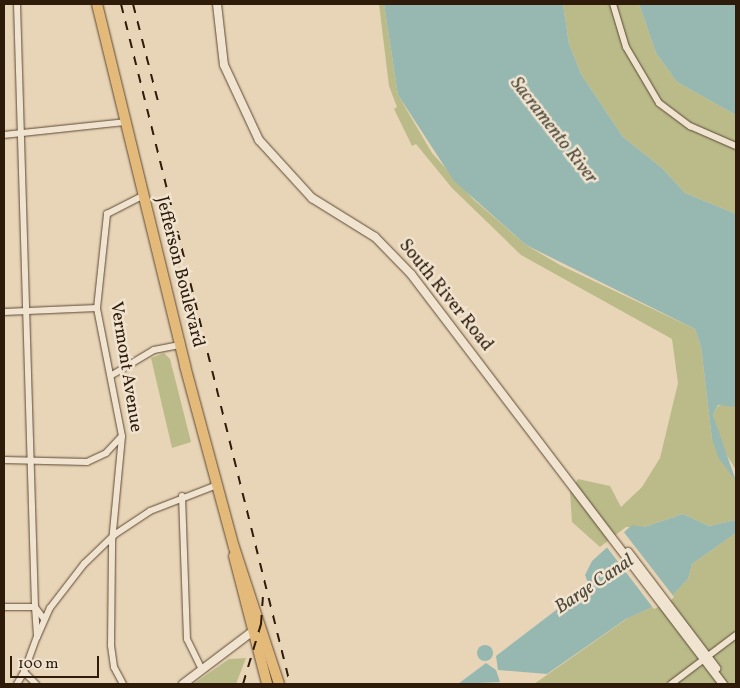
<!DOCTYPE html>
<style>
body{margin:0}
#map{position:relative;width:740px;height:688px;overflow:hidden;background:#e8d4b6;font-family:Vollkorn,serif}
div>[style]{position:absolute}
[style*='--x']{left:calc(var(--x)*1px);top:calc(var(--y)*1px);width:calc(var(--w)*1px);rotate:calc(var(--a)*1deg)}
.green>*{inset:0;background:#bbbb8a}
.water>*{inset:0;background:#97b8b1}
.round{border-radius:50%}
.pier>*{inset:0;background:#e8d4b6}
.roads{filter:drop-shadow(0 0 1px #5c4934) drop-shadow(0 0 1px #5c4934)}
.minor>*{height:6px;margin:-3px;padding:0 3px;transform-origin:3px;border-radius:3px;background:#f0e3d0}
.tertiary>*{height:8px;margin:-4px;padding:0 4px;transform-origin:4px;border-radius:4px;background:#f0e3d0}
.primary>*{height:10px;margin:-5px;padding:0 5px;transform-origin:5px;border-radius:5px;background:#e4ba7b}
.rail>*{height:2px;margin-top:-1px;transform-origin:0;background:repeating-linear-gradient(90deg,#2e1b09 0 9px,transparent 0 18px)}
span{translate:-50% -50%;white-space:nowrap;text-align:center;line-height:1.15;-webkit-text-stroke:5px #f0e3d0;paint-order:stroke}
.street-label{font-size:18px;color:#2e1b09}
.water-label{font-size:19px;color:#4e4a3b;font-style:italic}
.frame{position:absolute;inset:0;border:5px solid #2e1b09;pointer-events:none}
.scale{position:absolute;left:10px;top:656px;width:89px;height:22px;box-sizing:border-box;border:2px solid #2e1b09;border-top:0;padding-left:6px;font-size:15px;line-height:18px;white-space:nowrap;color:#2e1b09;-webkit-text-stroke:4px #f0e3d0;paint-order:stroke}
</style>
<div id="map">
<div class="green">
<div style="clip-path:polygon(379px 4px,384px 4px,398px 95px,432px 153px,473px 199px,526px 245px,560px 265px,695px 329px,701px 347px,712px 439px,736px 481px,736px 520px,709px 526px,683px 514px,644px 527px,626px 527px,600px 547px,572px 522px,570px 492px,578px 479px,610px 486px,621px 507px,642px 487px,660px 458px,678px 383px,672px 339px,521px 255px,452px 188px,416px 144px,412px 146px,394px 109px,397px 107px,389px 86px)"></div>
<div style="clip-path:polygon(563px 4px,639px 4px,656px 53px,677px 82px,736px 115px,736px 214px,685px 193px,662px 168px,623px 137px,581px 74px,569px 44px)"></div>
<div style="clip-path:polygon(164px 353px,170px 359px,191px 442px,172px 448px,151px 358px)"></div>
<div style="clip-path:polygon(727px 403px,736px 407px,736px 470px,722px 447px,713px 415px,718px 406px)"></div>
<div style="clip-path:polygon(736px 533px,736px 684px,534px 684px,628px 618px,668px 600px,688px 579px,692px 564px)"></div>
<div style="clip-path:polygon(246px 658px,236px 684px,193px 684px,229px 659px)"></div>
</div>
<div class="water">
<div style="clip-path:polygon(384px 4px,563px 4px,569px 44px,581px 74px,623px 137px,662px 168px,685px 193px,736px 214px,736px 407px,718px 405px,713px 415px,736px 481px,719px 459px,712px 439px,701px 347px,695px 329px,526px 245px,454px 181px,398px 95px)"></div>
<div style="clip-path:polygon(639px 4px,736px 4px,736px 115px,677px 82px,656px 53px)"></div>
<div style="clip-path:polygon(683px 514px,709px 526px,736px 520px,736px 533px,692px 564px,688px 579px,668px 600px,626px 619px,547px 674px,498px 670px,496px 656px,589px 585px,585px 575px,592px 561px,632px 525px,644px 527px)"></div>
<div class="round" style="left:477px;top:645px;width:16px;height:16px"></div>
<div style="clip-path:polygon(486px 663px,496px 670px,500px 682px,458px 684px)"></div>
</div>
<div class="pier">
<div style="clip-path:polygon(623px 531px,674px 597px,669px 602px,654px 609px,606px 546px)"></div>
</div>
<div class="roads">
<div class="minor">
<div style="--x:17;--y:4;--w:603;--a:88.29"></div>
<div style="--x:35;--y:607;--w:15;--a:53"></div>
<div style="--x:613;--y:4;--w:45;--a:73.2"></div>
<div style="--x:626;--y:47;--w:65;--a:59.5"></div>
<div style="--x:659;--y:103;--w:39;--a:37"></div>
<div style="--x:690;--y:126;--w:50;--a:23.5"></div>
<div style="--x:4;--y:135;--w:123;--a:-6.1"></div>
<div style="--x:4;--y:312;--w:93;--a:-2.5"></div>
<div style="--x:112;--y:375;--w:49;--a:-30.8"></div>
<div style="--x:154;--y:350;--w:26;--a:-11"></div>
<div style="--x:4;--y:460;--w:83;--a:1.4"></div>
<div style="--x:87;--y:462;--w:21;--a:-25"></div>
<div style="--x:106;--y:453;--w:23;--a:-47"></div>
<div style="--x:182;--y:496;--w:143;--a:88"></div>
<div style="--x:187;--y:639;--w:34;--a:64"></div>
<div style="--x:4;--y:607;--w:31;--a:0"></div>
<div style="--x:35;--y:607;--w:30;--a:86"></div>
<div style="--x:17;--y:684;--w:14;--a:-60"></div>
<div style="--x:36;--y:684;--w:17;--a:-135"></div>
<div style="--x:24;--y:672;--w:37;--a:-70"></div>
<div style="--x:37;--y:637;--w:32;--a:-66"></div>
<div style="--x:50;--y:608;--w:56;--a:-52.3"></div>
<div style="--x:84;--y:564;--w:42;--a:-44"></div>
<div style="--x:114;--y:535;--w:43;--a:-33.7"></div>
<div style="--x:150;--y:511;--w:72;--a:-21.2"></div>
<div style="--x:123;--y:684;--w:19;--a:-118"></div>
<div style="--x:114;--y:667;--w:22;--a:-98"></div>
<div style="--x:111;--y:645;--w:103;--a:-89.4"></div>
<div style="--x:112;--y:542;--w:106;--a:-84.6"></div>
<div style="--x:122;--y:436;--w:130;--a:-101.1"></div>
<div style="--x:97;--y:308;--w:95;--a:-83.9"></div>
<div style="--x:107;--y:214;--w:42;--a:-27.2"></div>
<div style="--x:671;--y:684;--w:81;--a:-37"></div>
</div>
<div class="tertiary">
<div style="--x:217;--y:4;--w:61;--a:83.5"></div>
<div style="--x:224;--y:65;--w:83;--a:65"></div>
<div style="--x:259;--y:140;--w:79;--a:47.6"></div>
<div style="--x:312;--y:198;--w:74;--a:31.8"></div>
<div style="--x:375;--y:237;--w:52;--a:45.8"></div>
<div style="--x:411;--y:274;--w:515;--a:52.73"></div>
<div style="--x:628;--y:552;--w:146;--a:52.8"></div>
<div style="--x:183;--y:684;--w:93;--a:-37.1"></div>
</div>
<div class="primary">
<div style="--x:97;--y:4;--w:373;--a:76.3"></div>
<div style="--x:185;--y:366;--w:188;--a:74.9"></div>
<div style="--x:234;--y:547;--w:144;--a:71.8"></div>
<div style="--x:234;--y:556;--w:132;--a:75.5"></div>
</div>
</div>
<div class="rail">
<div style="--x:121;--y:4;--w:701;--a:76.04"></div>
<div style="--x:133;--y:4;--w:104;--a:75.6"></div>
<div style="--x:243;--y:684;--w:63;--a:-73.3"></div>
<div style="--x:261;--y:624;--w:32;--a:-86"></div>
</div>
<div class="street-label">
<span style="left:179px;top:272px;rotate:76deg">Jefferson Boulevard</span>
<span style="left:445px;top:296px;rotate:51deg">South River Road</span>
<span style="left:125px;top:367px;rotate:81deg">Vermont Avenue</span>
</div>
<div class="water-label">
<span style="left:553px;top:131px;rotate:52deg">Sacramento River</span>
<span style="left:595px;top:585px;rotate:-34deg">Barge Canal</span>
</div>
<div class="frame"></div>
<div class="scale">100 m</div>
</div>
